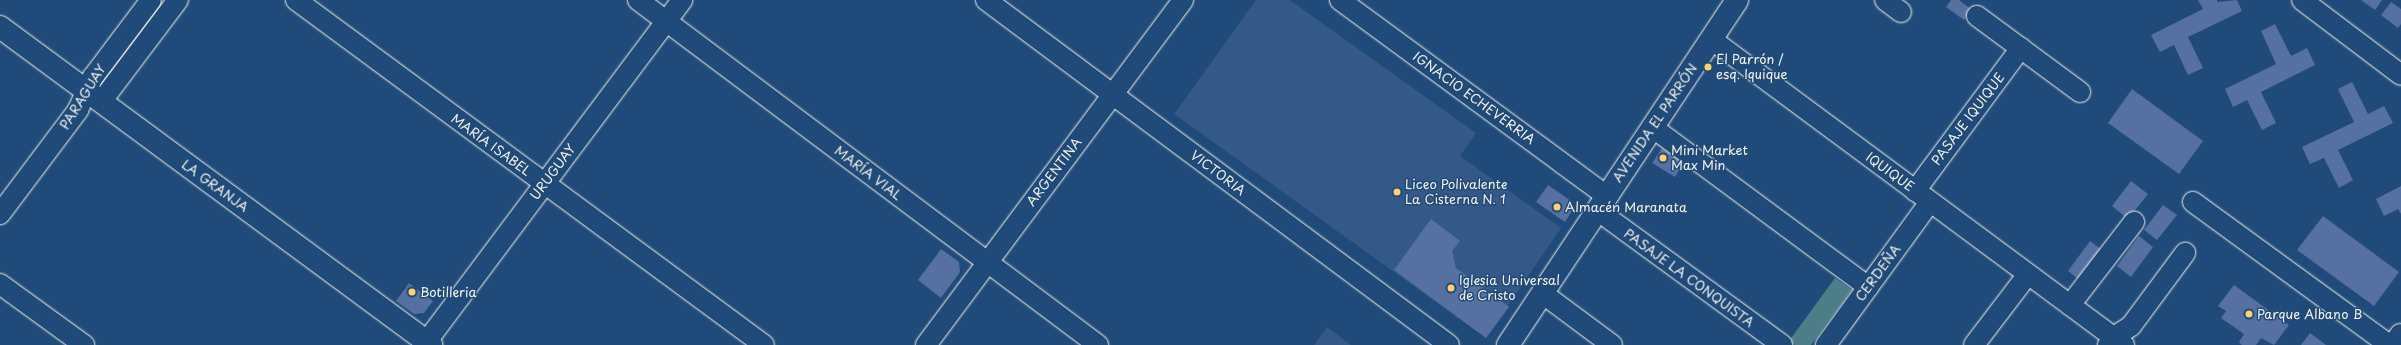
<!DOCTYPE html>
<meta charset="utf-8">
<style>
body{margin:0}
#map{position:relative;width:2401px;height:345px;overflow:hidden;background:#1f4a7a;font-family:"Playpen Sans",sans-serif}
div>[style]{position:absolute}
[style*='--x']{left:calc(var(--x)*1px);top:calc(var(--y)*1px);width:calc(var(--w)*1px);rotate:calc(var(--a)*1deg)}
.built>*{inset:0;background:#345888}
.green>*{inset:0;background:#4c7d89}
.building>*{inset:0;background:#5670a1}
.roads{filter:drop-shadow(0 0 1px #f4f1e8) drop-shadow(0 0 1px #f4f1e8)}
.minor>*{height:20px;margin:-10px;padding:0 10px;transform-origin:10px;border-radius:10px;background:#1f4a7a}
.major>*{height:22px;margin:-11px;padding:0 11px;transform-origin:11px;border-radius:11px;background:#1f4a7a}
.dots>*{width:11px;height:11px;translate:-50% -50%;box-sizing:border-box;border:2px solid #1f4a7a;border-radius:50%}
span{translate:-50% -50%;white-space:nowrap;text-align:center;line-height:1.15;-webkit-text-stroke:3px #1f4a7a;paint-order:stroke}
.poi-label{font-size:13px;color:#f4f1e8}
.left{translate:0 -50%;text-align:left}
.street-label{font-size:13px;color:#f4f1e8}
</style>
<div id="map">
<div class="built">
<div style="clip-path:polygon(1256px 0,1290px 0,1476px 133px,1460px 156px,1561px 228px,1486px 338px,1174px 114px)"></div>
<div style="clip-path:polygon(1327px 327px,1351px 345px,1314px 345px)"></div>
</div>
<div class="green">
<div style="clip-path:polygon(1835px 278px,1852px 290px,1811px 345px,1795px 345px,1789px 341px)"></div>
</div>
<div class="building">
<div style="clip-path:polygon(1951px 0,1959px 0,1972px 10px,1964px 20px,1946px 7px)"></div>
<div style="clip-path:polygon(2198px 0,2217px 0,2217px 2px,2237px 0,2242px 11px,2188px 37px,2203px 68px,2188px 75px,2174px 45px,2160px 52px,2151px 35px,2203px 9px)"></div>
<div style="clip-path:polygon(2361px 0,2382px 0,2375px 10px)"></div>
<div style="clip-path:polygon(2391px 2px,2401px 9px,2401px 24px,2398px 28px,2381px 15px)"></div>
<div style="clip-path:polygon(2275px 24px,2291px 56px,2307px 48px,2315px 65px,2261px 92px,2276px 123px,2262px 130px,2247px 100px,2233px 107px,2225px 89px,2276px 64px,2261px 31px)"></div>
<div style="clip-path:polygon(2352px 82px,2368px 114px,2384px 106px,2393px 123px,2338px 150px,2353px 180px,2339px 188px,2324px 158px,2310px 164px,2302px 147px,2354px 122px,2338px 89px)"></div>
<div style="clip-path:polygon(2132px 89px,2203px 141px,2179px 174px,2108px 123px)"></div>
<div style="clip-path:polygon(1662px 148px,1684px 162px,1675px 177px,1652px 163px)"></div>
<div style="clip-path:polygon(2131px 181px,2148px 194px,2128px 219px,2112px 206px)"></div>
<div style="clip-path:polygon(1548px 185px,1571px 201px,1572px 211px,1565px 222px,1536px 202px)"></div>
<div style="clip-path:polygon(2401px 186px,2401px 214px,2398px 209px,2384px 216px,2376px 199px)"></div>
<div style="clip-path:polygon(2163px 205px,2177px 215px,2157px 240px,2144px 230px)"></div>
<div style="clip-path:polygon(2323px 216px,2399px 272px,2374px 306px,2297px 250px)"></div>
<div style="clip-path:polygon(1431px 219px,1460px 241px,1452px 251px,1456px 268px,1509px 307px,1486px 338px,1394px 270px)"></div>
<div style="clip-path:polygon(2139px 236px,2153px 247px,2131px 277px,2117px 266px)"></div>
<div style="clip-path:polygon(2090px 241px,2105px 252px,2082px 282px,2068px 271px)"></div>
<div style="clip-path:polygon(941px 249px,959px 262px,960px 272px,941px 298px,918px 280px)"></div>
<div style="clip-path:polygon(409px 283px,433px 301px,424px 313px,414px 314px,396px 301px)"></div>
<div style="clip-path:polygon(2234px 285px,2289px 325px,2274px 345px,2261px 338px,2256px 345px,2242px 345px,2239px 342px,2244px 334px,2221px 318px,2226px 311px,2218px 306px)"></div>
<div style="clip-path:polygon(2310px 333px,2326px 345px,2301px 345px)"></div>
</div>
<div class="roads">
<div class="minor">
<div style="--x:296;--y:0;--w:581;--a:36.4"></div>
<div style="--x:638;--y:0;--w:575;--a:36.87"></div>
<div style="--x:986;--y:0;--w:577;--a:36.69"></div>
<div style="--x:1340;--y:0;--w:331;--a:36.3"></div>
<div style="--x:1885;--y:0;--w:20;--a:37"></div>
<div style="--x:2302;--y:0;--w:124;--a:37.1"></div>
<div style="--x:1977;--y:16;--w:128;--a:36.4"></div>
<div style="--x:1711;--y:39;--w:514;--a:36.54"></div>
<div style="--x:101;--y:102;--w:128;--a:-53"></div>
<div style="--x:1652;--y:127;--w:269;--a:36.5"></div>
<div style="--x:1915;--y:191;--w:178;--a:-53.5"></div>
<div style="--x:2193;--y:202;--w:243;--a:36.1"></div>
<div style="--x:1597;--y:210;--w:229;--a:36.1"></div>
<div style="--x:0;--y:214;--w:130;--a:-53.1"></div>
<div style="--x:78;--y:110;--w:36;--a:-66"></div>
<div style="--x:93;--y:77;--w:96;--a:-53"></div>
<div style="--x:0;--y:284;--w:104;--a:36"></div>
<div style="--x:1542;--y:293;--w:87;--a:36.6"></div>
<div style="--x:2070;--y:305;--w:105;--a:-52.4"></div>
<div style="--x:424;--y:345;--w:431;--a:-53.2"></div>
<div style="--x:926;--y:345;--w:430;--a:-53.3"></div>
<div style="--x:1826;--y:345;--w:177;--a:-54"></div>
<div style="--x:1974;--y:345;--w:89;--a:-52.7"></div>
<div style="--x:2108;--y:345;--w:10;--a:-53"></div>
<div style="--x:2114;--y:337;--w:20;--a:-33"></div>
<div style="--x:2131;--y:326;--w:91;--a:-53.5"></div>
</div>
<div class="major">
<div style="--x:0;--y:27;--w:536;--a:36.42"></div>
<div style="--x:1508;--y:345;--w:414;--a:-56.4"></div>
<div style="--x:2394;--y:345;--w:12;--a:-55"></div>
</div>
</div>
<div class="dots">
<div style="left:1708px;top:67px;background:#ffd166"></div>
<div style="left:1663px;top:158px;background:#ffd166"></div>
<div style="left:1397px;top:192px;background:#ffd166"></div>
<div style="left:1557px;top:207px;background:#ffd166"></div>
<div style="left:1451px;top:288px;background:#ffd166"></div>
<div style="left:412px;top:292px;background:#ffd166"></div>
<div style="left:2249px;top:314px;background:#ffd166"></div>
</div>
<div class="poi-label">
<span class="left" style="left:1716px;top:67px">El Parrón /<br>esq. Iquique</span>
<span class="left" style="left:1671px;top:158px">Mini Market<br>Max Min</span>
<span class="left" style="left:1405px;top:192px">Liceo Polivalente<br>La Cisterna N. 1</span>
<span class="left" style="left:1565px;top:207px">Almacén Maranata</span>
<span class="left" style="left:1459px;top:288px">Iglesia Universal<br>de Cristo</span>
<span class="left" style="left:420px;top:292px">Botilleria</span>
<span class="left" style="left:2257px;top:314px">Parque Albano B</span>
</div>
<div class="street-label">
<span style="left:83px;top:97px;rotate:-58deg">PARAGUAY</span>
<span style="left:1474px;top:98px;rotate:36deg">IGNACIO ECHEVERRIA</span>
<span style="left:1968px;top:119px;rotate:-53deg">PASAJE IQUIQUE</span>
<span style="left:1655px;top:123px;rotate:-56deg">AVENIDA EL PARRÓN</span>
<span style="left:491px;top:145px;rotate:36deg">MARÍA ISABEL</span>
<span style="left:553px;top:172px;rotate:-53deg">URUGUAY</span>
<span style="left:1054px;top:172px;rotate:-53deg">ARGENTINA</span>
<span style="left:1890px;top:172px;rotate:36deg">IQUIQUE</span>
<span style="left:868px;top:173px;rotate:37deg">MARÍA VIAL</span>
<span style="left:1218px;top:173px;rotate:37deg">VICTORIA</span>
<span style="left:215px;top:186px;rotate:36deg">LA GRANJA</span>
<span style="left:1878px;top:273px;rotate:-54deg">CERDEÑA</span>
<span style="left:1689px;top:278px;rotate:36deg">PASAJE LA CONQUISTA</span>
</div>
</div>
